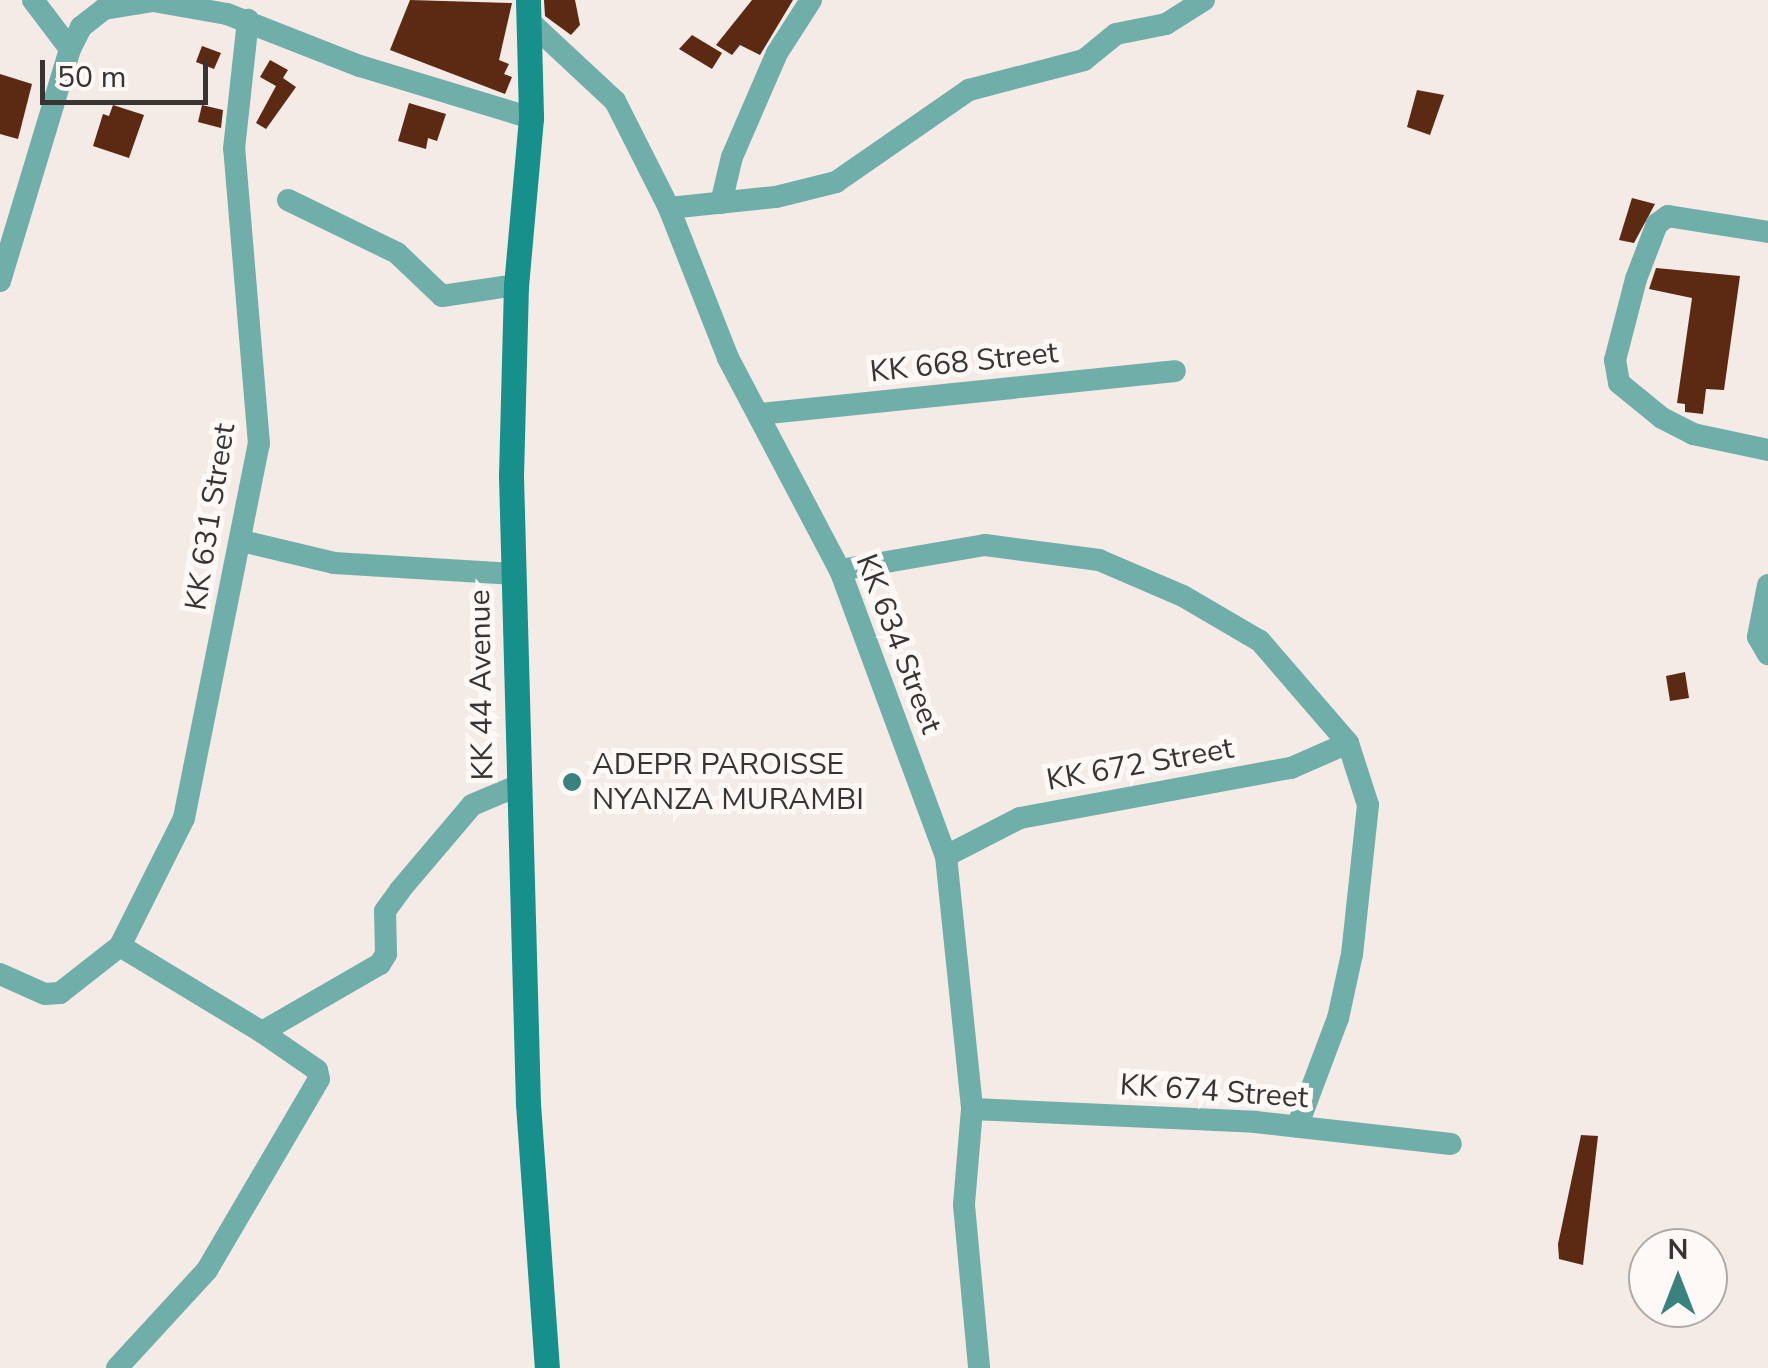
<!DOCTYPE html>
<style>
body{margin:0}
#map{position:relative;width:1768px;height:1368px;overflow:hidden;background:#f4eae6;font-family:"Nunito Sans",sans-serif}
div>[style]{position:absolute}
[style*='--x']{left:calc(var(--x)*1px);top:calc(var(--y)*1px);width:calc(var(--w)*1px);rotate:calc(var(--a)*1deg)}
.building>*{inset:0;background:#5c2913}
.minor>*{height:22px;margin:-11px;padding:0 11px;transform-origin:11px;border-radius:11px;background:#70aeaa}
.secondary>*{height:25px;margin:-12.5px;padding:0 12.5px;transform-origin:12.5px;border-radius:12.5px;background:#178f8a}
.dots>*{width:28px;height:28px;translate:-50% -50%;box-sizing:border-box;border:5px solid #fef8f6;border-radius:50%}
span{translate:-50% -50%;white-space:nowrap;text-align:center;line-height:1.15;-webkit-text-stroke:10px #fef8f6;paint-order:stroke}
.street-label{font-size:30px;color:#383433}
.poi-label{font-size:30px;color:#383433}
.left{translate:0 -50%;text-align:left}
.north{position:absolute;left:1628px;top:1228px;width:100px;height:100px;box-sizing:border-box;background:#fef8f6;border:2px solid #afaaa8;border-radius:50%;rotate:0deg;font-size:28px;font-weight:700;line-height:40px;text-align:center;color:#383433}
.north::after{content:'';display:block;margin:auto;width:35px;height:45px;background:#3a827e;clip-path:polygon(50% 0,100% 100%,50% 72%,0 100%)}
.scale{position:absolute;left:40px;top:60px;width:168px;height:45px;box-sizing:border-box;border:5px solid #383433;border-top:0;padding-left:12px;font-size:30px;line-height:35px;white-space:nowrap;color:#383433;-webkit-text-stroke:8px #fef8f6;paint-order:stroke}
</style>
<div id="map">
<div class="building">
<div style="clip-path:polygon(410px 0,512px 3px,499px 60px,509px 64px,504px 74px,512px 77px,505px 94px,390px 50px)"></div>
<div style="clip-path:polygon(544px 0,575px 0,580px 25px,571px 35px,545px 16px)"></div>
<div style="clip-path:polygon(752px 0,793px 0,760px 55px,740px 45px,732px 55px,716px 45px)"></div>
<div style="clip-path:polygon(692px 35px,722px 53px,712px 69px,679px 49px)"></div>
<div style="clip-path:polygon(202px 46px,221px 53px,214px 69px,196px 62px)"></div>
<div style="clip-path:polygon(270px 60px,288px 70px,283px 78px,296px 87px,266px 129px,256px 123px,276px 86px,260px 77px)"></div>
<div style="clip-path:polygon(0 74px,32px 84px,18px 139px,0 134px)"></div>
<div style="clip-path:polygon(1417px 90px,1444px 95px,1430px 135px,1407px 127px)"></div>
<div style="clip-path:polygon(409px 103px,446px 114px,437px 141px,428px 138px,426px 149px,398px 141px)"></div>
<div style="clip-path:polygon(113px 105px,144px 115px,129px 158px,93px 146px,103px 114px,109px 116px)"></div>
<div style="clip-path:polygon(202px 105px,223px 110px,221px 128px,198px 122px)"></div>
<div style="clip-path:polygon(1632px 198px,1655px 204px,1634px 243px,1619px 240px)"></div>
<div style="clip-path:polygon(1656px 268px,1740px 276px,1724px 390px,1706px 389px,1703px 414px,1685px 412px,1685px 404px,1677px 403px,1692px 298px,1649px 289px)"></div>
<div style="clip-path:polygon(1685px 672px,1689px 698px,1670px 701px,1666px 676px)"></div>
<div style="clip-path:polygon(1581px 1135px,1598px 1136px,1583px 1265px,1559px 1259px,1558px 1244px)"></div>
</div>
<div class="minor">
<div style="--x:33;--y:0;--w:61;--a:52.9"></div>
<div style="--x:528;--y:20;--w:119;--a:43"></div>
<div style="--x:615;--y:101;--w:120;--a:63.2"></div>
<div style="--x:669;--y:208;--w:161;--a:68.5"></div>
<div style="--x:728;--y:358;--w:240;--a:62.2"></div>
<div style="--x:840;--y:570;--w:305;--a:69.7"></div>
<div style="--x:946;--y:856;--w:254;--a:84.1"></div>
<div style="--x:972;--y:1109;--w:96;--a:94.8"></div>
<div style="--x:964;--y:1205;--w:164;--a:84.7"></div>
<div style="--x:288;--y:200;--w:121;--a:25.9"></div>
<div style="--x:397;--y:253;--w:62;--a:43.7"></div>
<div style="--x:442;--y:296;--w:75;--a:-8.5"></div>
<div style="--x:721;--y:203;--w:47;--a:-76.6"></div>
<div style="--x:732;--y:157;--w:113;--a:-66.6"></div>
<div style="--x:777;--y:53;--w:63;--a:-57.3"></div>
<div style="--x:669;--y:208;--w:108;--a:-5.9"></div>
<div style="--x:776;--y:197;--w:62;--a:-14"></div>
<div style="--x:836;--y:182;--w:162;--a:-34.7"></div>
<div style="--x:969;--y:90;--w:119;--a:-14.6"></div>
<div style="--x:1084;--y:60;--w:41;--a:-39.1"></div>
<div style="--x:1116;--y:34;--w:51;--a:-11.3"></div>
<div style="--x:1166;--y:24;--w:45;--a:-32.3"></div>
<div style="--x:1768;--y:232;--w:101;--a:-170.9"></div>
<div style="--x:1668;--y:216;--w:14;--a:144"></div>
<div style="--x:1657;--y:224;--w:59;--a:110.9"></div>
<div style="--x:1636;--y:279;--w:84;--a:104.5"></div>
<div style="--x:1615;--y:360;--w:23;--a:80"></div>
<div style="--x:1619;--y:383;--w:55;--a:39.1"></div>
<div style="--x:1662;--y:418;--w:35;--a:27"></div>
<div style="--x:1693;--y:434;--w:77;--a:12"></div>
<div style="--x:0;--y:281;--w:242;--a:-73.2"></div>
<div style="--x:70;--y:49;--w:25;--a:-63"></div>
<div style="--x:81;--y:27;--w:29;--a:-38"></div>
<div style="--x:104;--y:9;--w:50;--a:-9.3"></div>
<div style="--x:153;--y:1;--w:75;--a:10"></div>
<div style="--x:227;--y:14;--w:143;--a:21.4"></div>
<div style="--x:360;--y:66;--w:179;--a:16.9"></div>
<div style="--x:760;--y:414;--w:417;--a:-5.9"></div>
<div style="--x:242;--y:541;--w:95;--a:13.4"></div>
<div style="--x:334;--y:563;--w:179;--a:3.5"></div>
<div style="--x:840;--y:570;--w:147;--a:-9.8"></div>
<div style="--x:985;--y:545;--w:115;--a:7.5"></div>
<div style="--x:1099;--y:560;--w:91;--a:23.2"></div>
<div style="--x:1183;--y:596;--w:89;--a:30.3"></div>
<div style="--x:1260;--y:641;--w:135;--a:49.2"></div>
<div style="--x:1348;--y:743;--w:65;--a:72.1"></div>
<div style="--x:1368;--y:805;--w:150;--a:96.1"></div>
<div style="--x:1352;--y:954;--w:66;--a:102.3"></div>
<div style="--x:1338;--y:1018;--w:116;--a:110.6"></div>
<div style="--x:1768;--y:585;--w:53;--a:100.9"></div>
<div style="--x:1758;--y:637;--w:20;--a:60"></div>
<div style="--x:946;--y:856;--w:83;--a:-27.2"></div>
<div style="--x:1020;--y:818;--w:276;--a:-10.5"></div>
<div style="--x:1291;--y:768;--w:62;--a:-23.7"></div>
<div style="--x:0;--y:974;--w:49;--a:24"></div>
<div style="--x:45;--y:994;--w:15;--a:-4"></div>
<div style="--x:60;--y:993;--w:76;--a:-38.1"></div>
<div style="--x:120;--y:946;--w:143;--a:-63.4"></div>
<div style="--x:184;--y:818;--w:381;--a:-78.7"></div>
<div style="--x:259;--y:444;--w:296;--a:-94.8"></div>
<div style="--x:234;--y:149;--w:130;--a:-83.8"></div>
<div style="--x:262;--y:1032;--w:136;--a:-30"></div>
<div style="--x:380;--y:964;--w:12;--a:-59"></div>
<div style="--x:386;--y:954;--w:43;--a:-91.3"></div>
<div style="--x:385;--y:911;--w:26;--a:-54"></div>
<div style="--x:400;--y:890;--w:111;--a:-49.7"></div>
<div style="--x:472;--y:805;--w:49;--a:-22.9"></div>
<div style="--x:972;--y:1109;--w:283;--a:2.6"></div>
<div style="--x:1255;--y:1122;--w:197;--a:6.4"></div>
<div style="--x:117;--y:1368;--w:133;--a:-47.4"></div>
<div style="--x:207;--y:1270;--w:221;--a:-59.6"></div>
<div style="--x:319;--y:1079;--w:9;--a:-103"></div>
<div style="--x:317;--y:1070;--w:67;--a:-145.4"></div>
<div style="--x:262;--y:1032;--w:166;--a:-148.8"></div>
</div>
<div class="secondary">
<div style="--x:528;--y:0;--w:118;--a:88.5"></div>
<div style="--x:531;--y:118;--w:168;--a:95.1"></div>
<div style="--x:516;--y:285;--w:191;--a:91.5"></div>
<div style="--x:511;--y:476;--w:628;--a:88.45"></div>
<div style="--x:528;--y:1104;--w:265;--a:85.9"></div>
</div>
<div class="dots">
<div style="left:572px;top:782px;background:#3a827e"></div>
</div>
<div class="street-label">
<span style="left:964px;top:363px;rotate:-6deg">KK 668 Street</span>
<span style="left:211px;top:517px;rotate:-81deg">KK 631 Street</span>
<span style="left:898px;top:644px;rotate:69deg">KK 634 Street</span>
<span style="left:482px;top:685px;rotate:-91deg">KK 44 Avenue</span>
<span style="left:1140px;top:765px;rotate:-10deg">KK 672 Street</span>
<span style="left:1214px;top:1092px;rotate:4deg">KK 674 Street</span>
</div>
<div class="poi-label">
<span class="left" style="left:592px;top:782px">ADEPR PAROISSE<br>NYANZA MURAMBI</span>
</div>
<div class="north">N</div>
<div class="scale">50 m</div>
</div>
